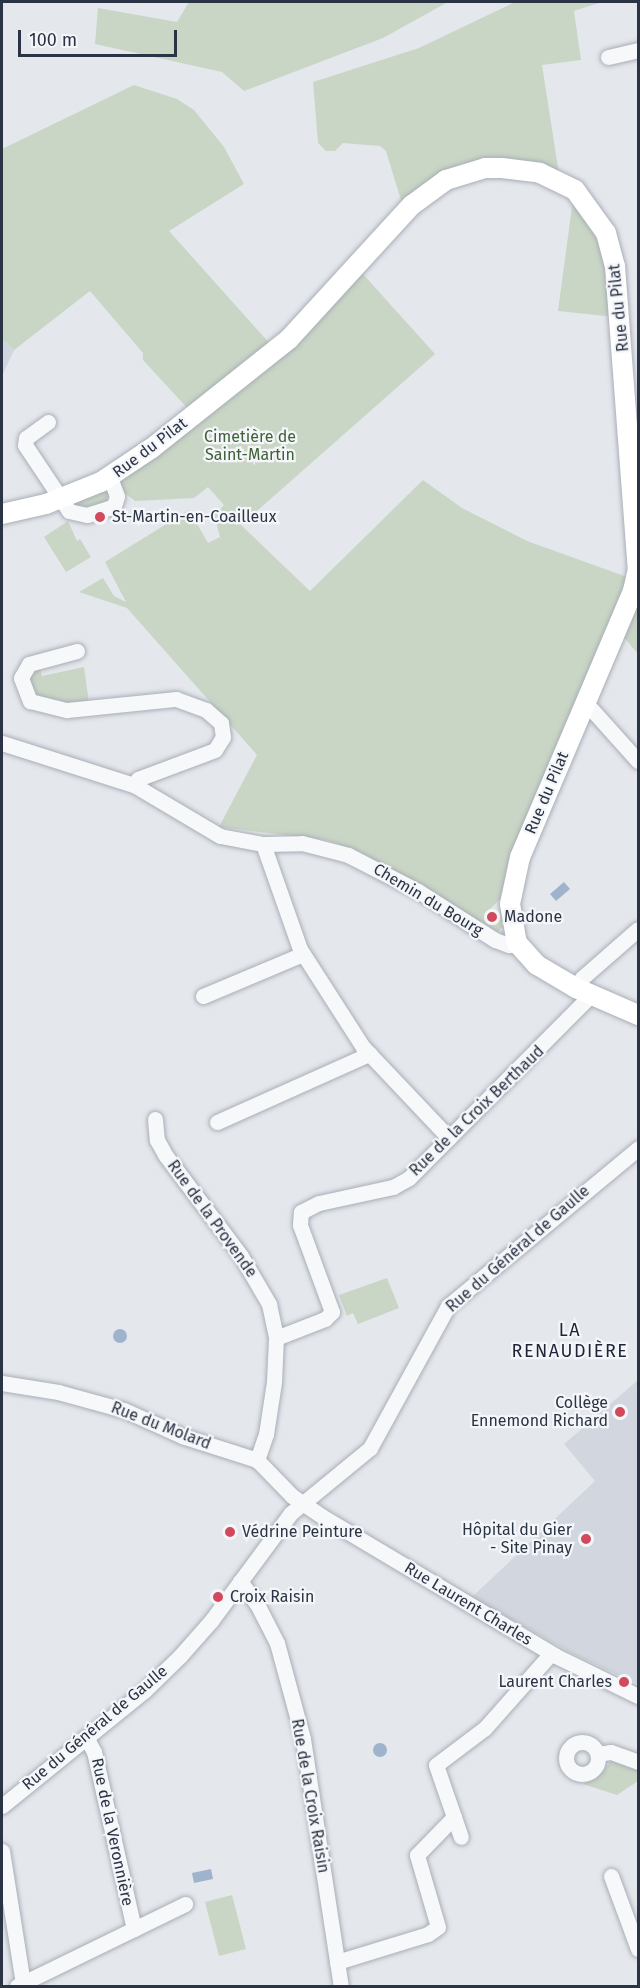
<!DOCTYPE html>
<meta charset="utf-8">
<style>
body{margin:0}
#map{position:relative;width:640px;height:1988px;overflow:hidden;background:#e4e7ec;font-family:"Fira Sans",sans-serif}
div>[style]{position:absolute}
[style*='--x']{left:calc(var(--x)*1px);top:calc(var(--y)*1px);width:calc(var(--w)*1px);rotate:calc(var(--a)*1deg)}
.built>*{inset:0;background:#d2d6de}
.green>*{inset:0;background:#c9d6c5}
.water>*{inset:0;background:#9fb4cc}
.round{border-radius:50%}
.roads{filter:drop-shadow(0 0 2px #a9aeb7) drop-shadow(0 0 2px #a9aeb7)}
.minor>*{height:15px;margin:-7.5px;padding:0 7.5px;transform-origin:7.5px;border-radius:7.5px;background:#f7f8fa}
.minor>.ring{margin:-7.5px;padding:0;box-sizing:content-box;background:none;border:15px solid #f7f8fa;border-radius:50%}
.major>*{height:20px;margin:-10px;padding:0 10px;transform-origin:10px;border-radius:10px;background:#fff}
.dots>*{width:16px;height:16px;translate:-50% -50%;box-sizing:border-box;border:3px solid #f4f6f9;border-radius:50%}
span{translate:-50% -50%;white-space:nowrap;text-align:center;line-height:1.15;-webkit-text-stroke:4.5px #f4f6f9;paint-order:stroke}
.street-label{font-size:16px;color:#2b3445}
.park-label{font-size:16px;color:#3f6138}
.poi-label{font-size:16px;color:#2b3445}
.left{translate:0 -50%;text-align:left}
.right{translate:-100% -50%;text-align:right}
.neighbourhood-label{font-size:18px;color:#1d2536;letter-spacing:1.5px}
.frame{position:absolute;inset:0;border:3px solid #2b3445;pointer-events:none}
.scale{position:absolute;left:18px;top:30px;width:159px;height:27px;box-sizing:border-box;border:3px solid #2b3445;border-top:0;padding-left:8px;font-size:18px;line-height:21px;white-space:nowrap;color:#2b3445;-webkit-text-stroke:4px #f4f6f9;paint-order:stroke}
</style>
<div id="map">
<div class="built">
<div style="clip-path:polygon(2px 339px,14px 350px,2px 376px)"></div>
<div style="clip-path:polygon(638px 1380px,638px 1684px,575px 1655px,472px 1597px,595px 1481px,564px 1444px)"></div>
</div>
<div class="green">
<div style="clip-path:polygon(189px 2px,448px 2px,383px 38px,244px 91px,222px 72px,95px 44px,98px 8px,177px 22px)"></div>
<div style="clip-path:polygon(515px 2px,602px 2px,574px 11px,581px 60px,542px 65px,559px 174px,516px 164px,403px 207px,386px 151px,380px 146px,343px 143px,335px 151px,326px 151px,318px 143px,313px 82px,419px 48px)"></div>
<div style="clip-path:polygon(134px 85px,177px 99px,194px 110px,224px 147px,244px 184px,169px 231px,272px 346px,190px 411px,143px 360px,143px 353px,90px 291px,14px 350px,2px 339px,2px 149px)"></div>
<div style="clip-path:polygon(573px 199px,598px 231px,615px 317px,558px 311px)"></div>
<div style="clip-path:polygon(362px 273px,435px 354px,241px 525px,310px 591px,423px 480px,462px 508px,527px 541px,627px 577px,557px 757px,514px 850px,501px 898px,486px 913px,486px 920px,496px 925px,500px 920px,500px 906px,503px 906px,505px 924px,498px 932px,358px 851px,327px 840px,219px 827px,257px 755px,127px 608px,79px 592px,103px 578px,114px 596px,126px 602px,105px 562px,189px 510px,208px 543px,220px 537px,213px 511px,218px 512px,224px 505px,208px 487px,194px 498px,135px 501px,122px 491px,121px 481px)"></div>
<div style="clip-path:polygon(105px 487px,109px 492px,106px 501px,97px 507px,76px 506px,75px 502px)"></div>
<div style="clip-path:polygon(68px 521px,77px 541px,80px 539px,91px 557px,66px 572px,44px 537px)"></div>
<div style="clip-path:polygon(638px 595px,638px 654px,622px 635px)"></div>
<div style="clip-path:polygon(84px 667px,89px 703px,65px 706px,34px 696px,28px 679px,33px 671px,40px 668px,42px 676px)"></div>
<div style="clip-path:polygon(387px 1278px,399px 1308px,358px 1324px,353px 1313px,347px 1316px,339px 1295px)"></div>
<div style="clip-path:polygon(611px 1761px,638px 1770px,638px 1781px,617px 1795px,583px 1784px,597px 1778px)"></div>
<div style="clip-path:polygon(232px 1895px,246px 1949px,219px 1956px,205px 1902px)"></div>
</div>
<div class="water">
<div style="clip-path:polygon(564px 882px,570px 889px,556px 901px,550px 894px)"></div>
<div class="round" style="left:113px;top:1329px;width:14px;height:14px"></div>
<div class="round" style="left:373px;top:1743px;width:14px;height:14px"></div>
<div style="clip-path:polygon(211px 1869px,213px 1879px,194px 1883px,192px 1873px)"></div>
</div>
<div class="roads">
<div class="minor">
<div style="--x:608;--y:57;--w:31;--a:-13"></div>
<div style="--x:48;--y:422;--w:27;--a:144"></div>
<div style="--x:26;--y:438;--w:7;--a:98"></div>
<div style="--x:25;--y:445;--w:79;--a:56.3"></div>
<div style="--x:69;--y:511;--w:18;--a:13"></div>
<div style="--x:87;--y:515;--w:28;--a:-18"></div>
<div style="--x:114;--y:506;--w:10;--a:-73"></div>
<div style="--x:117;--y:496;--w:19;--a:-111"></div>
<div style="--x:77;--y:651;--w:50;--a:164.8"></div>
<div style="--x:29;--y:664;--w:16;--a:120"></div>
<div style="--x:21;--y:678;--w:25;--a:69"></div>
<div style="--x:30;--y:701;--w:38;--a:14"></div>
<div style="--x:67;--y:710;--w:110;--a:-5.8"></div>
<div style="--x:176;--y:699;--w:32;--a:20"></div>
<div style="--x:206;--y:710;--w:20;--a:41"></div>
<div style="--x:221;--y:723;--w:14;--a:82"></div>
<div style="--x:223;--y:737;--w:15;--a:122"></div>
<div style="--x:215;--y:750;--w:82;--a:159.4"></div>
<div style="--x:138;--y:779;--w:7;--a:124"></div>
<div style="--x:586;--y:703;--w:78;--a:48.1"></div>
<div style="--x:2;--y:743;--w:139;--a:17.7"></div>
<div style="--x:134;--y:785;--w:100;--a:30.7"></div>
<div style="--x:220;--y:836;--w:44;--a:10.5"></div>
<div style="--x:263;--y:844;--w:39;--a:-1"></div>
<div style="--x:302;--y:843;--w:48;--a:14.6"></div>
<div style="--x:348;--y:855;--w:79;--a:27.2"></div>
<div style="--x:418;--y:891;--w:91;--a:32.5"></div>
<div style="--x:495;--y:940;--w:15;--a:20"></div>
<div style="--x:509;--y:945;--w:8;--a:-14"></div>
<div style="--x:263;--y:844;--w:111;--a:70.6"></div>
<div style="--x:300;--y:949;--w:117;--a:57.3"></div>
<div style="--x:363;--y:1047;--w:125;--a:46.6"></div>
<div style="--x:576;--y:988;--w:12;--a:-59"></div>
<div style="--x:582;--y:978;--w:74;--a:-41.2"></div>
<div style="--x:203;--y:996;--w:108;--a:-22.8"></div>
<div style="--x:155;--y:1119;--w:21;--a:85"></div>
<div style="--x:157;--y:1140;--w:18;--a:61"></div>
<div style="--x:166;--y:1156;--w:125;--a:53.1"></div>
<div style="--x:241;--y:1256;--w:56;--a:59.7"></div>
<div style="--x:269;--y:1304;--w:35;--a:78"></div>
<div style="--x:276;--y:1338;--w:44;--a:92.6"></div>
<div style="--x:274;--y:1382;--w:53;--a:98.7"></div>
<div style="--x:266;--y:1434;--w:28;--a:109"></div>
<div style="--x:217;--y:1122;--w:167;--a:-24.1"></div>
<div style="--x:276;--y:1338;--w:53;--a:-21.2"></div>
<div style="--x:325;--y:1319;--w:10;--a:-45"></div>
<div style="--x:332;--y:1312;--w:93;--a:-110.2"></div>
<div style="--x:300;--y:1225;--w:13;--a:-86"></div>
<div style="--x:301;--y:1212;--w:20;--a:-27"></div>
<div style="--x:319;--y:1203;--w:76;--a:-12.2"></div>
<div style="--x:393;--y:1187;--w:18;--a:-29"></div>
<div style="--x:409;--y:1178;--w:258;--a:-45.2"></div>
<div style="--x:2;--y:1383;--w:57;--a:9.1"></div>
<div style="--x:58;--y:1392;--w:68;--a:15.3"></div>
<div style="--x:124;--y:1410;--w:64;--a:24.1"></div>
<div style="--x:182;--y:1436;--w:79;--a:17.7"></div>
<div style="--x:257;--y:1460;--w:50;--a:45.8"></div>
<div style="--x:292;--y:1496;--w:37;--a:34"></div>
<div style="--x:323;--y:1517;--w:271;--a:30.8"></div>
<div style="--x:556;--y:1656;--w:91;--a:26"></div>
<div style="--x:240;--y:1581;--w:29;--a:54"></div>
<div style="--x:257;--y:1604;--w:44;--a:62.9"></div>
<div style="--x:277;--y:1643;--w:99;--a:74.8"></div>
<div style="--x:303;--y:1739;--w:250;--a:81.3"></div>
<div class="ring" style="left:566px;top:1742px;width:17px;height:17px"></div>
<div style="--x:598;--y:1754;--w:13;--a:-9"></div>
<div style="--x:611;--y:1752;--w:29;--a:20"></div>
<div style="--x:2;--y:1806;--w:184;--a:-39"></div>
<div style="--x:145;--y:1690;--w:49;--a:-44.2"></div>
<div style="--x:180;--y:1656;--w:47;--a:-48.5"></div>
<div style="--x:211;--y:1621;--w:134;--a:-53.5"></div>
<div style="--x:291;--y:1513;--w:102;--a:-39.4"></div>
<div style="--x:370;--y:1448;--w:162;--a:-61.2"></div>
<div style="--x:448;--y:1306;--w:247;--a:-39.7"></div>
<div style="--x:454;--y:1817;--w:21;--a:71"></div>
<div style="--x:2;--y:1851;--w:135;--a:81"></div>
<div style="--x:611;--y:1876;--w:78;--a:69.7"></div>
<div style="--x:134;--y:1929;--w:57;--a:-26.1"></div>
<div style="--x:337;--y:1962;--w:95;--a:-17.1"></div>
<div style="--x:428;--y:1934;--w:12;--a:-35"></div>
<div style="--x:438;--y:1927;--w:75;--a:-106.3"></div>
<div style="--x:417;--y:1855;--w:53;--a:-45.8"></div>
<div style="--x:454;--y:1817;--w:55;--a:-109.1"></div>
<div style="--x:436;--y:1765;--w:61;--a:-37.1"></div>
<div style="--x:485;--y:1728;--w:94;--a:-48.5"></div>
<div style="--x:17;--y:1986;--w:130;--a:-26"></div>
<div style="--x:134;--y:1929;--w:181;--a:-102.7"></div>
<div style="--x:94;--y:1752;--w:17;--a:-118"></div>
</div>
<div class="major">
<div style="--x:2;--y:514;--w:45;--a:-12.8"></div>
<div style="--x:46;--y:504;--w:59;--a:-21.8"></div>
<div style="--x:101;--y:482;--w:61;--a:-33.7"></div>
<div style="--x:152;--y:448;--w:175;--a:-38.5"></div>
<div style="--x:289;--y:339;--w:182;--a:-47.5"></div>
<div style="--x:412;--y:205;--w:42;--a:-36.3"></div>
<div style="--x:446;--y:180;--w:41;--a:-17.1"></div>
<div style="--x:485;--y:168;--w:17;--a:0"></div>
<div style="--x:502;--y:168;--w:38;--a:7"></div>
<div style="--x:540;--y:173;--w:39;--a:26"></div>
<div style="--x:575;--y:190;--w:53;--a:54.2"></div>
<div style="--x:606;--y:233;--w:34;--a:75"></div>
<div style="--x:615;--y:266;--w:304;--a:85.7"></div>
<div style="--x:638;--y:569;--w:23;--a:103"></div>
<div style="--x:633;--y:591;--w:289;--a:113"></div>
<div style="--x:520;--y:857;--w:48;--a:102"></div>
<div style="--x:510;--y:904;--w:40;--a:80"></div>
<div style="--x:517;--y:943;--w:30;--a:48"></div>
<div style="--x:537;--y:965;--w:45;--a:30.5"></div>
<div style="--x:576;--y:988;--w:68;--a:23.5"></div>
</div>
</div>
<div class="dots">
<div style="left:100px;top:517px;background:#d1495b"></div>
<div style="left:492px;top:917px;background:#d1495b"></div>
<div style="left:620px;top:1412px;background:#d1495b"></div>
<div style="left:230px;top:1532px;background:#d1495b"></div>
<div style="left:586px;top:1539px;background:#d1495b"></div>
<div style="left:218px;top:1597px;background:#d1495b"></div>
<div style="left:624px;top:1682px;background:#d1495b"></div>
</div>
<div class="street-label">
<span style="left:619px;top:308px;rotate:-96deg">Rue du Pilat</span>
<span style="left:150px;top:448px;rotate:-37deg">Rue du Pilat</span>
<span style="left:547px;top:793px;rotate:-67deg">Rue du Pilat</span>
<span style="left:428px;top:900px;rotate:31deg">Chemin du Bourg</span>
<span style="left:477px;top:1111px;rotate:-44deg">Rue de la Croix Berthaud</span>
<span style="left:212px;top:1219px;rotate:54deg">Rue de la Provende</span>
<span style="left:518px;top:1249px;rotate:-41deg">Rue du Général de Gaulle</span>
<span style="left:161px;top:1426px;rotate:21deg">Rue du Molard</span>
<span style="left:468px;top:1604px;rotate:31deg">Rue Laurent Charles</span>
<span style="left:95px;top:1728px;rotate:-40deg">Rue du Général de Gaulle</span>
<span style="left:310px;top:1796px;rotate:80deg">Rue de la Croix Raisin</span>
<span style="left:112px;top:1832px;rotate:78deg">Rue de la Veronnière</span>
</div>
<div class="park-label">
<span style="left:250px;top:446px">Cimetière de<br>Saint-Martin</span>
</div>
<div class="poi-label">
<span class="left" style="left:112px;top:517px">St-Martin-en-Coailleux</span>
<span class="left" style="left:504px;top:917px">Madone</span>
<span class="right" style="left:608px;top:1412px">Collège<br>Ennemond Richard</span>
<span class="right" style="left:572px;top:1539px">Hôpital du Gier<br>- Site Pinay</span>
<span class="left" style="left:242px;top:1532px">Védrine Peinture</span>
<span class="left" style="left:230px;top:1597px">Croix Raisin</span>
<span class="right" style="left:612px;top:1682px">Laurent Charles</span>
</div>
<div class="neighbourhood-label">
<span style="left:570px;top:1341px">LA<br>RENAUDIÈRE</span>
</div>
<div class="frame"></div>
<div class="scale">100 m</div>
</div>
